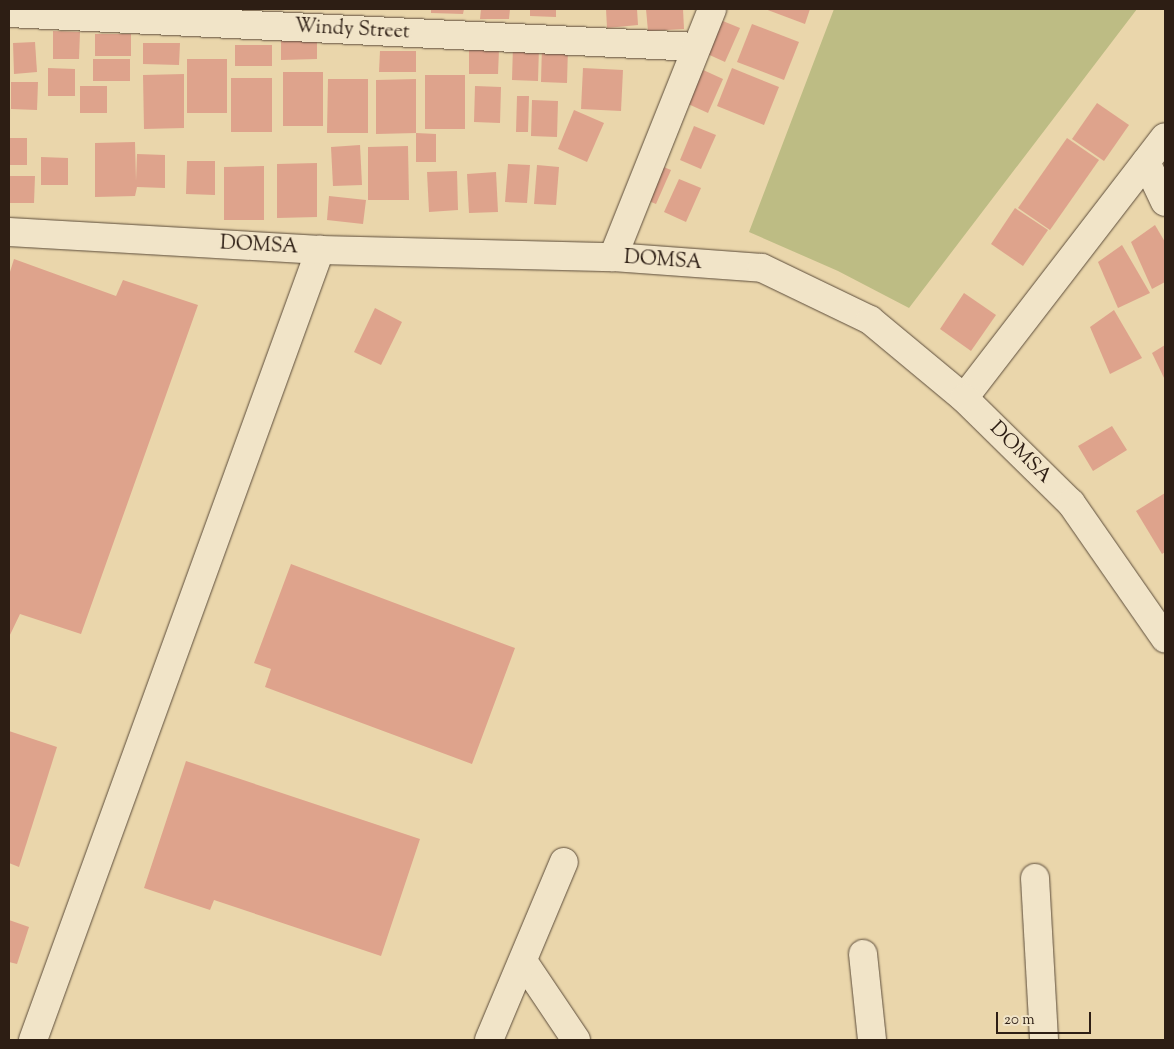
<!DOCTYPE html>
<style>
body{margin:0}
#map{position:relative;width:1174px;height:1049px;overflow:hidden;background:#ead6ab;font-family:"Sorts Mill Goudy",serif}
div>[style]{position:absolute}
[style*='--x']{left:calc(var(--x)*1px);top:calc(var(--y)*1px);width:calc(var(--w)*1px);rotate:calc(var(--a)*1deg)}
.green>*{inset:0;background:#bdbc84}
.building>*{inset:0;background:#dea38c}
.roads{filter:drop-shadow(0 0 1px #5c4c3a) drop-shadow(0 0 1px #5c4c3a)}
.minor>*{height:28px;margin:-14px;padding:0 14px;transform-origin:14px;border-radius:14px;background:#f1e4c8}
.secondary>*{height:28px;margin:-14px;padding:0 14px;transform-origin:14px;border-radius:14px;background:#f1e4c8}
span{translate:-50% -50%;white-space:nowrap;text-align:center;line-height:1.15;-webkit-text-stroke:4px #f1e4c8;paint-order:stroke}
.street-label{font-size:20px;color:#2d1e14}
.frame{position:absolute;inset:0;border:10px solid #2d1e14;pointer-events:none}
.scale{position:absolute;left:996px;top:1012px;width:95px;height:22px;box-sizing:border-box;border:2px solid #2d1e14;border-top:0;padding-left:6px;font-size:15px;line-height:18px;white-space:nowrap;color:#2d1e14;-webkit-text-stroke:4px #f1e4c8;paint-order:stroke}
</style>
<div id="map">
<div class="green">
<div style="clip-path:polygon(834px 9px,1137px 9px,909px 308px,838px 271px,749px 232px)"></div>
</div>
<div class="building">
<div style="clip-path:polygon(431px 9px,464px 9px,463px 14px,431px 13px)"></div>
<div style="clip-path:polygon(481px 9px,510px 9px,509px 19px,480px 19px)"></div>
<div style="clip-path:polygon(530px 9px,556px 9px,556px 17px,530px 16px)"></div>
<div style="clip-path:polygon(606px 9px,637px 9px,638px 25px,607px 28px)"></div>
<div style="clip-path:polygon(646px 9px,683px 9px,684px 29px,648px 31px)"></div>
<div style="clip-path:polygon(765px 9px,810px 9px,805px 24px)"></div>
<div style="clip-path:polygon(718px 19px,740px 28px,725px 62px,703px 52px)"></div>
<div style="clip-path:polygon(752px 24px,799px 42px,784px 80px,737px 62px)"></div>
<div style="clip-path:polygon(53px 31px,80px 32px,79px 59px,53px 59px)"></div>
<div style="clip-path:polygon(95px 34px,131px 34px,131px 56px,95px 56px)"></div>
<div style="clip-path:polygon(281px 38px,317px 38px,317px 59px,281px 60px)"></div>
<div style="clip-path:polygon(35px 42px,37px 72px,14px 74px,13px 43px)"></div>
<div style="clip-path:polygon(143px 43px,180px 43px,179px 65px,143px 64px)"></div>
<div style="clip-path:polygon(235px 45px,272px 45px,272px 66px,235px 66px)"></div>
<div style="clip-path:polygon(513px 45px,539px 46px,538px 81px,512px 80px)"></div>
<div style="clip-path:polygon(542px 46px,568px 47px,567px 83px,541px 82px)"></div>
<div style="clip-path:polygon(469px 49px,499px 49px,498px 74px,469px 74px)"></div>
<div style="clip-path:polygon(380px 51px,416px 51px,416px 72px,379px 72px)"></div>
<div style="clip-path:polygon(93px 59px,130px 59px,130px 81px,93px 81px)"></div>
<div style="clip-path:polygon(187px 59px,227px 59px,227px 113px,187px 113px)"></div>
<div style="clip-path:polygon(48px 68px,75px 69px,75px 96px,48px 96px)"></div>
<div style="clip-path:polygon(583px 68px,623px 70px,621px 111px,581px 109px)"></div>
<div style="clip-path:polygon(732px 68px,779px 87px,764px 125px,717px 106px)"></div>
<div style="clip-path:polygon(701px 69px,723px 79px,708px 113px,686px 103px)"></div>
<div style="clip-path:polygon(283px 72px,323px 72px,323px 126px,283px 126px)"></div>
<div style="clip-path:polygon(184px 74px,184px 128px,144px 129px,143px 75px)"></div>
<div style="clip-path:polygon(425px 75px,465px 75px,465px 129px,425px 129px)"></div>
<div style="clip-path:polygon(231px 78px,272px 78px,272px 132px,231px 132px)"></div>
<div style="clip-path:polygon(328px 79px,368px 79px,368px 133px,327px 133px)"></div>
<div style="clip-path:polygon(416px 79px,416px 133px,376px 134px,376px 80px)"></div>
<div style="clip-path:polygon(11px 82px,38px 82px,37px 110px,11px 109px)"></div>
<div style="clip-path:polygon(80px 86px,107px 86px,107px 113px,80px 113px)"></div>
<div style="clip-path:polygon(475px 86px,501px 87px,500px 123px,474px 122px)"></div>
<div style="clip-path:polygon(517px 96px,529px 96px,528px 132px,516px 132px)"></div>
<div style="clip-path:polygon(532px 100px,558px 101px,557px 137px,531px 136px)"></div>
<div style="clip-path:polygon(1097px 103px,1129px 125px,1104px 161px,1072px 139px)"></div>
<div style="clip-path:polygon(574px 110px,604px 123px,587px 162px,558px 149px)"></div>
<div style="clip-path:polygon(694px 126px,716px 135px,701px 169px,680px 160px)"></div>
<div style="clip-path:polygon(416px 133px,436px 134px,436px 162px,416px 162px)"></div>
<div style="clip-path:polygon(9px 138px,27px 138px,27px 165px,9px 165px)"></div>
<div style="clip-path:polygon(1067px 138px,1099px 160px,1050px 230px,1018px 208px)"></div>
<div style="clip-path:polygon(135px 142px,136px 181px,137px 154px,165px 155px,165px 188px,137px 187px,135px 196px,95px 197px,95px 143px)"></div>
<div style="clip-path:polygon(360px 145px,362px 185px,333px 186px,331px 147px)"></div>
<div style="clip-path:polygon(408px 146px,409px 200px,368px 200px,368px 147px)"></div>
<div style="clip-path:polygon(41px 157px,68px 158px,68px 185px,41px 185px)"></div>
<div style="clip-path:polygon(187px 161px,215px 161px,215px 195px,186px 194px)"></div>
<div style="clip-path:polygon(649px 161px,671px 170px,656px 204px,634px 195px)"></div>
<div style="clip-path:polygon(317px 163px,317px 217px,277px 218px,277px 164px)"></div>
<div style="clip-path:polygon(508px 164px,530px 165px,527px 203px,505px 202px)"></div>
<div style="clip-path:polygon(537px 165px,559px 167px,556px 205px,534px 204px)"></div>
<div style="clip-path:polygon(264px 166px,264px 220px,224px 220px,224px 167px)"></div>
<div style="clip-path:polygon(457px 171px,458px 210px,429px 212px,427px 172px)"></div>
<div style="clip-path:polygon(496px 172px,498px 212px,469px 213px,467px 174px)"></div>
<div style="clip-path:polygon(9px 176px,35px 176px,34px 203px,9px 203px)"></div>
<div style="clip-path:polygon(679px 179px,701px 188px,686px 222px,664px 212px)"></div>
<div style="clip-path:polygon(329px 196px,366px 200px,363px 224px,327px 220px)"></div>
<div style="clip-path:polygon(1015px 208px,1048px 230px,1023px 266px,991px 244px)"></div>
<div style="clip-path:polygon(1155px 225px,1165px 242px,1165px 282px,1152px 289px,1131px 242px)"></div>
<div style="clip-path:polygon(1122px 245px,1150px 293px,1118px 308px,1098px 262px)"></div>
<div style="clip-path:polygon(14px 259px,116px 296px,123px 280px,198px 305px,81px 634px,20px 614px,9px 637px,9px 275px)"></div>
<div style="clip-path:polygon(964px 293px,996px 315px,971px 351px,940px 329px)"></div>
<div style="clip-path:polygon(375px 308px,402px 322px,381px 365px,354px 352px)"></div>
<div style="clip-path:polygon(1114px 310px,1142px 358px,1110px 374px,1090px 327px)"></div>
<div style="clip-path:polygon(1165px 345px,1165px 380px,1152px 353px)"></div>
<div style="clip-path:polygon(1112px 426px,1127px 450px,1093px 471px,1078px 446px)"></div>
<div style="clip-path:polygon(1165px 493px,1165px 552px,1162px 554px,1136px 511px)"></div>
<div style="clip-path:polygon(291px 564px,515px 648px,472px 764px,265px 687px,271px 669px,254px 663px)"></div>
<div style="clip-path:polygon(9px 731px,57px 747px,19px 867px,9px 863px)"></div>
<div style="clip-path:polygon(186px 761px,420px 839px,381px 956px,214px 900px,210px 910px,144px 888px)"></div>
<div style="clip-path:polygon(9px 920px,29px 927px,17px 964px,9px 962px)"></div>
</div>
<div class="roads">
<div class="minor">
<div style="--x:9;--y:13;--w:688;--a:2.83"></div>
<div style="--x:1146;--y:162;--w:44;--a:64.6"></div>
<div style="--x:613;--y:257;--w:267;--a:-68.2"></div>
<div style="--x:964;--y:398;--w:329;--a:-52.4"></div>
<div style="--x:1035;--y:878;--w:162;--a:86.8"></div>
<div style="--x:863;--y:954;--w:86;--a:84"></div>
<div style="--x:523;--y:961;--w:95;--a:56.1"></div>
<div style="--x:33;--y:1040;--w:841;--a:-70.03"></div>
<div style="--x:489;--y:1040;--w:193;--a:-67.2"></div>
</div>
<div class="secondary">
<div style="--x:9;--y:232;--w:312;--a:3.3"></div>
<div style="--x:320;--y:250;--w:293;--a:1.4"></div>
<div style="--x:613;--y:257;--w:149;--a:4.2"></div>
<div style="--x:762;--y:268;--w:120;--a:25.7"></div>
<div style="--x:870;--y:320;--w:122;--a:39.7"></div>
<div style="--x:964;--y:398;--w:150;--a:44.5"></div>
<div style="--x:1071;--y:503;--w:165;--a:55.2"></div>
</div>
</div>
<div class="street-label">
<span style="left:352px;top:30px;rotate:3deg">Windy Street</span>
<span style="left:259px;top:246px;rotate:3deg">DOMSA</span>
<span style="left:663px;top:261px;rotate:4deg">DOMSA</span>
<span style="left:1020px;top:453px;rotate:45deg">DOMSA</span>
</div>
<div class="frame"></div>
<div class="scale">20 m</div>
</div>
